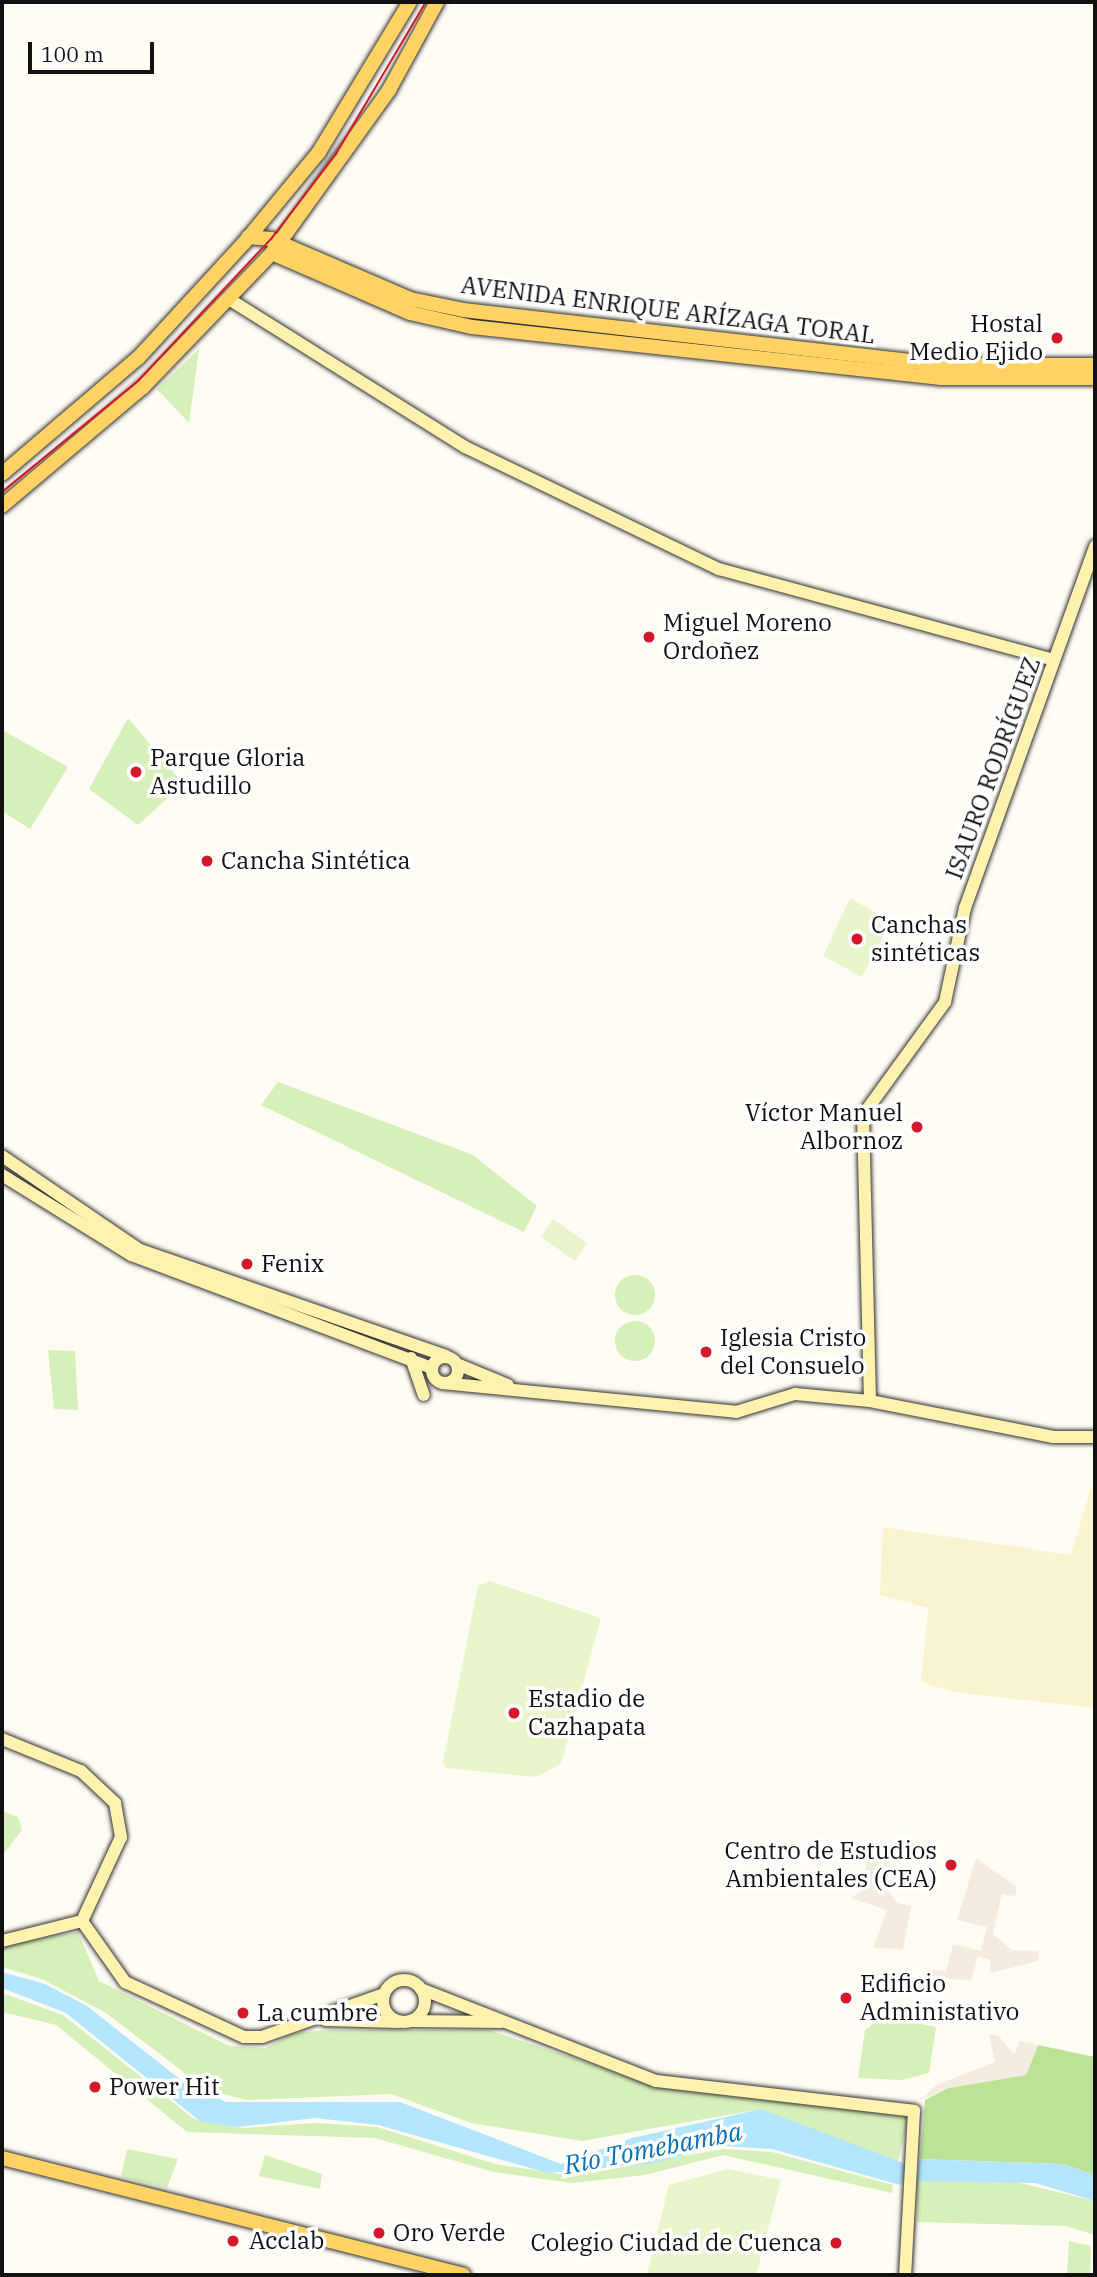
<!DOCTYPE html>
<meta charset="utf-8">
<style>
body{margin:0}
#map{position:relative;width:1097px;height:2277px;overflow:hidden;background:#fffcf4;font-family:"IBM Plex Serif",serif}
div>[style]{position:absolute}
[style*='--x']{left:calc(var(--x)*1px);top:calc(var(--y)*1px);width:calc(var(--w)*1px);rotate:calc(var(--a)*1deg)}
.farmland>*{inset:0;background:#f9f4d0}
.green>*{inset:0;background:#d7efb8}
.round{border-radius:50%}
.forest>*{inset:0;background:#bce296}
.pitch>*{inset:0;background:#e9f5cb}
.plaza>*{inset:0;background:#f2ede0}
.water>*{inset:0;background:#b3e5fd}
.roads{filter:drop-shadow(0 0 2px #333) drop-shadow(0 0 2px #333)}
.secondary>*{height:12px;margin:-6px;padding:0 6px;transform-origin:6px;border-radius:6px;background:#fff2af}
.secondary>.ring{margin:-6px;padding:0;box-sizing:content-box;background:none;border:12px solid #fff2af;border-radius:50%}
.primary>*{height:14px;margin:-7px;padding:0 7px;transform-origin:7px;border-radius:7px;background:#ffd264}
.tram>*{height:2px;margin:-1px;padding:0 1px;transform-origin:1px;border-radius:1px;background:#d21829}
.dots>*{width:19px;height:19px;translate:-50% -50%;box-sizing:border-box;border:4px solid #fff;border-radius:50%}
span{translate:-50% -50%;white-space:nowrap;text-align:center;line-height:1.15;-webkit-text-stroke:7px #fff;paint-order:stroke}
.street-label{font-size:24px;color:#111}
.poi-label{font-size:24px;color:#111}
.right{translate:-100% -50%;text-align:right}
.left{translate:0 -50%;text-align:left}
.water-label{font-size:26px;color:#0a71b2;font-style:italic}
.frame{position:absolute;inset:0;border:4px solid #111;pointer-events:none}
.scale{position:absolute;left:28px;top:42px;width:126px;height:32px;box-sizing:border-box;border:4px solid #111;border-top:0;padding-left:9px;font-size:21px;line-height:24px;white-space:nowrap;color:#111;-webkit-text-stroke:5px #fff;paint-order:stroke}
</style>
<div id="map">
<div class="farmland">
<div style="clip-path:polygon(1090px 1489px,1095px 1489px,1095px 1708px,953px 1692px,921px 1682px,928px 1608px,880px 1595px,883px 1527px,1071px 1555px)"></div>
</div>
<div class="green">
<div style="clip-path:polygon(199px 349px,189px 423px,157px 389px)"></div>
<div style="clip-path:polygon(128px 718px,183px 784px,138px 825px,89px 789px)"></div>
<div style="clip-path:polygon(2px 730px,68px 767px,30px 829px,2px 811px)"></div>
<div style="clip-path:polygon(278px 1082px,473px 1155px,537px 1206px,524px 1232px,261px 1105px)"></div>
<div class="round" style="left:615px;top:1275px;width:40px;height:40px"></div>
<div class="round" style="left:615px;top:1321px;width:40px;height:40px"></div>
<div style="clip-path:polygon(48px 1350px,75px 1351px,78px 1410px,54px 1409px)"></div>
<div style="clip-path:polygon(2px 1811px,18px 1817px,22px 1830px,2px 1856px)"></div>
<div style="clip-path:polygon(78px 1932px,99px 1981px,229px 2046px,265px 2048px,294px 2033px,331px 2030px,489px 2030px,651px 2084px,909px 2117px,897px 2165px,761px 2109px,582px 2141px,471px 2123px,391px 2094px,247px 2100px,207px 2090px,106px 2013px,42px 1979px,2px 1967px,2px 1945px)"></div>
<div style="clip-path:polygon(2px 1993px,63px 2015px,194px 2119px,243px 2128px,316px 2123px,377px 2127px,495px 2164px,573px 2176px,723px 2149px,772px 2152px,893px 2185px,892px 2193px,723px 2155px,645px 2175px,572px 2183px,494px 2172px,375px 2138px,187px 2132px,56px 2025px,2px 2012px)"></div>
<div style="clip-path:polygon(882px 2016px,936px 2027px,929px 2073px,902px 2080px,858px 2078px,865px 2030px)"></div>
<div style="clip-path:polygon(127px 2149px,178px 2159px,167px 2188px,121px 2177px)"></div>
<div style="clip-path:polygon(265px 2155px,322px 2174px,320px 2189px,259px 2176px)"></div>
<div style="clip-path:polygon(1008px 2180px,1095px 2201px,1095px 2235px,1066px 2226px,917px 2222px,917px 2181px)"></div>
<div style="clip-path:polygon(1069px 2241px,1091px 2246px,1090px 2275px,1067px 2275px)"></div>
</div>
<div class="forest">
<div style="clip-path:polygon(1038px 2045px,1095px 2057px,1095px 2175px,1063px 2164px,920px 2159px,925px 2100px,948px 2088px,1026px 2075px)"></div>
</div>
<div class="pitch">
<div style="clip-path:polygon(850px 898px,891px 922px,862px 977px,823px 956px)"></div>
<div style="clip-path:polygon(553px 1219px,587px 1243px,575px 1261px,541px 1237px)"></div>
<div style="clip-path:polygon(490px 1581px,601px 1618px,561px 1764px,536px 1777px,446px 1768px,443px 1762px,478px 1586px)"></div>
<div style="clip-path:polygon(728px 2169px,781px 2180px,756px 2275px,647px 2275px,669px 2185px)"></div>
</div>
<div class="plaza">
<div style="clip-path:polygon(868px 1844px,894px 1849px,884px 1886px,898px 1903px,911px 1906px,903px 1949px,873px 1948px,887px 1910px,851px 1898px,864px 1889px)"></div>
<div style="clip-path:polygon(976px 1858px,1017px 1887px,1015px 1896px,1002px 1894px,993px 1934px,1012px 1950px,1039px 1951px,1038px 1961px,990px 1973px,990px 1960px,978px 1956px,971px 1981px,930px 1976px,932px 1969px,946px 1972px,953px 1944px,981px 1951px,987px 1927px,957px 1920px)"></div>
<div style="clip-path:polygon(989px 2034px,999px 2036px,1014px 2055px,1020px 2041px,1038px 2045px,1026px 2075px,949px 2088px,920px 2100px,936px 2085px,995px 2062px)"></div>
</div>
<div class="water">
<div style="clip-path:polygon(2px 1972px,45px 1984px,87px 2006px,181px 2080px,226px 2102px,400px 2102px,561px 2164px,632px 2138px,761px 2109px,906px 2164px,904px 2180px,900px 2185px,772px 2149px,722px 2146px,649px 2164px,548px 2173px,378px 2125px,315px 2118px,238px 2127px,201px 2122px,66px 2013px,2px 1988px)"></div>
<div style="clip-path:polygon(920px 2159px,1063px 2164px,1095px 2175px,1095px 2201px,1035px 2183px,917px 2181px)"></div>
</div>
<div class="roads">
<div class="secondary">
<div style="--x:229;--y:299;--w:279;--a:32.1"></div>
<div style="--x:465;--y:447;--w:282;--a:25.7"></div>
<div style="--x:719;--y:569;--w:347;--a:15.2"></div>
<div style="--x:2;--y:1156;--w:167;--a:34.3"></div>
<div style="--x:140;--y:1250;--w:324;--a:19.1"></div>
<div style="--x:2;--y:1175;--w:152;--a:31.8"></div>
<div style="--x:131;--y:1255;--w:321;--a:20.6"></div>
<div class="ring" style="left:432px;top:1357px;width:14px;height:14px"></div>
<div style="--x:411;--y:1358;--w:39;--a:71"></div>
<div style="--x:457;--y:1364;--w:55;--a:22.4"></div>
<div style="--x:442;--y:1383;--w:295;--a:5.6"></div>
<div style="--x:736;--y:1412;--w:62;--a:-17"></div>
<div style="--x:795;--y:1394;--w:75;--a:5.3"></div>
<div style="--x:870;--y:1401;--w:187;--a:11.1"></div>
<div style="--x:1054;--y:1437;--w:41;--a:0"></div>
<div style="--x:870;--y:1401;--w:286;--a:-91.4"></div>
<div style="--x:863;--y:1115;--w:140;--a:-54"></div>
<div style="--x:945;--y:1002;--w:96;--a:-78"></div>
<div style="--x:965;--y:908;--w:385;--a:-70.2"></div>
<div style="--x:2;--y:1739;--w:85;--a:22.1"></div>
<div style="--x:81;--y:1771;--w:47;--a:43.3"></div>
<div style="--x:115;--y:1803;--w:35;--a:80"></div>
<div style="--x:121;--y:1837;--w:93;--a:114.9"></div>
<div style="--x:82;--y:1921;--w:75;--a:54.8"></div>
<div style="--x:125;--y:1982;--w:131;--a:24.8"></div>
<div style="--x:244;--y:2037;--w:18;--a:0"></div>
<div style="--x:262;--y:2037;--w:129;--a:-19.4"></div>
<div style="--x:2;--y:1941;--w:82;--a:-14"></div>
<div class="ring" style="left:383px;top:1980px;width:30px;height:30px"></div>
<div style="--x:421;--y:1989;--w:252;--a:21.4"></div>
<div style="--x:656;--y:2081;--w:260;--a:6.6"></div>
<div style="--x:914;--y:2111;--w:164;--a:93.1"></div>
<div style="--x:325;--y:2020;--w:73;--a:1.6"></div>
<div style="--x:410;--y:2021;--w:91;--a:0.6"></div>
</div>
<div class="primary">
<div style="--x:248;--y:237;--w:23;--a:5"></div>
<div style="--x:271;--y:239;--w:151;--a:23.3"></div>
<div style="--x:410;--y:299;--w:54;--a:11.7"></div>
<div style="--x:463;--y:310;--w:486;--a:6.5"></div>
<div style="--x:946;--y:365;--w:149;--a:0"></div>
<div style="--x:272;--y:253;--w:150;--a:23.5"></div>
<div style="--x:410;--y:313;--w:64;--a:12.7"></div>
<div style="--x:472;--y:327;--w:472;--a:6.2"></div>
<div style="--x:941;--y:378;--w:154;--a:0"></div>
<div style="--x:2;--y:474;--w:180;--a:-40.5"></div>
<div style="--x:139;--y:357;--w:155;--a:-47.4"></div>
<div style="--x:244;--y:243;--w:118;--a:-50.5"></div>
<div style="--x:319;--y:152;--w:175;--a:-58.8"></div>
<div style="--x:2;--y:506;--w:185;--a:-40.2"></div>
<div style="--x:143;--y:387;--w:186;--a:-46.1"></div>
<div style="--x:272;--y:253;--w:201;--a:-54.3"></div>
<div style="--x:389;--y:90;--w:100;--a:-61.4"></div>
<div style="--x:2;--y:2158;--w:476;--a:14.2"></div>
</div>
</div>
<div class="tram">
<div style="--x:2;--y:492;--w:176;--a:-39.2"></div>
<div style="--x:138;--y:381;--w:195;--a:-46.9"></div>
<div style="--x:271;--y:239;--w:107;--a:-52.6"></div>
<div style="--x:336;--y:154;--w:177;--a:-59.4"></div>
</div>
<div class="dots">
<div style="left:1057px;top:338px;background:#d21829"></div>
<div style="left:649px;top:637px;background:#d21829"></div>
<div style="left:136px;top:772px;background:#d21829"></div>
<div style="left:207px;top:861px;background:#d21829"></div>
<div style="left:857px;top:939px;background:#d21829"></div>
<div style="left:917px;top:1127px;background:#d21829"></div>
<div style="left:247px;top:1264px;background:#d21829"></div>
<div style="left:706px;top:1352px;background:#d21829"></div>
<div style="left:514px;top:1713px;background:#d21829"></div>
<div style="left:951px;top:1865px;background:#d21829"></div>
<div style="left:846px;top:1998px;background:#d21829"></div>
<div style="left:243px;top:2013px;background:#d21829"></div>
<div style="left:95px;top:2087px;background:#d21829"></div>
<div style="left:379px;top:2233px;background:#d21829"></div>
<div style="left:233px;top:2241px;background:#d21829"></div>
<div style="left:836px;top:2243px;background:#d21829"></div>
</div>
<div class="street-label">
<span style="left:668px;top:310px;rotate:7deg">AVENIDA ENRIQUE ARÍZAGA TORAL</span>
<span style="left:993px;top:768px;rotate:-70deg">ISAURO RODRÍGUEZ</span>
</div>
<div class="poi-label">
<span class="right" style="left:1043px;top:338px">Hostal<br>Medio Ejido</span>
<span class="left" style="left:663px;top:637px">Miguel Moreno<br>Ordoñez</span>
<span class="left" style="left:150px;top:772px">Parque Gloria<br>Astudillo</span>
<span class="left" style="left:221px;top:861px">Cancha Sintética</span>
<span class="left" style="left:871px;top:939px">Canchas<br>sintéticas</span>
<span class="right" style="left:903px;top:1127px">Víctor Manuel<br>Albornoz</span>
<span class="left" style="left:261px;top:1264px">Fenix</span>
<span class="left" style="left:720px;top:1352px">Iglesia Cristo<br>del Consuelo</span>
<span class="left" style="left:528px;top:1713px">Estadio de<br>Cazhapata</span>
<span class="right" style="left:937px;top:1865px">Centro de Estudios<br>Ambientales (CEA)</span>
<span class="left" style="left:860px;top:1998px">Edificio<br>Administativo</span>
<span class="left" style="left:257px;top:2013px">La cumbre</span>
<span class="left" style="left:109px;top:2087px">Power Hit</span>
<span class="left" style="left:393px;top:2233px">Oro Verde</span>
<span class="left" style="left:249px;top:2241px">Acclab</span>
<span class="right" style="left:822px;top:2243px">Colegio Ciudad de Cuenca</span>
</div>
<div class="water-label">
<span style="left:653px;top:2148px;rotate:-11deg">Río Tomebamba</span>
</div>
<div class="frame"></div>
<div class="scale">100 m</div>
</div>
